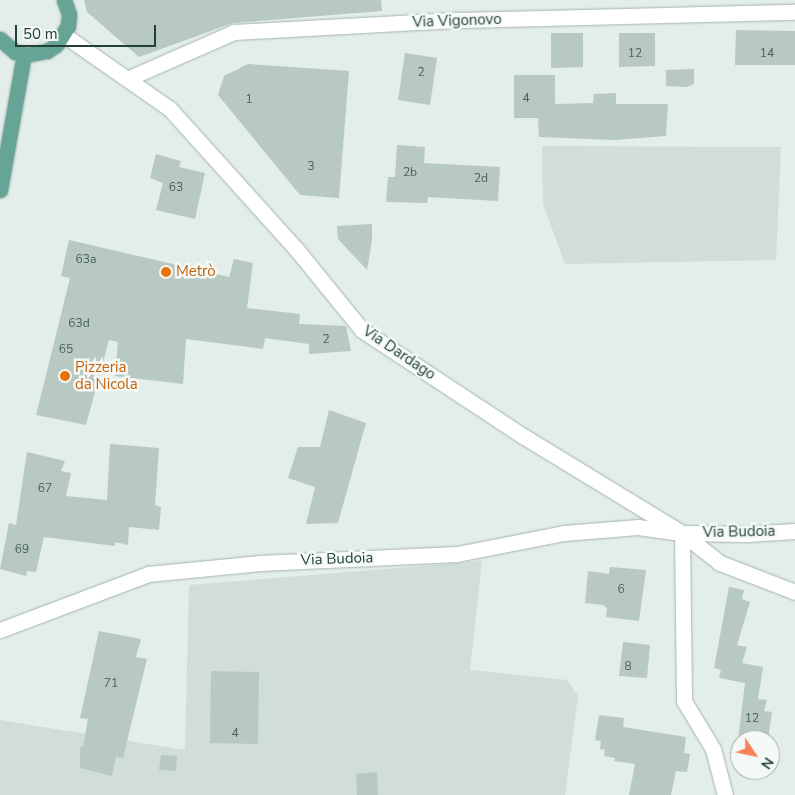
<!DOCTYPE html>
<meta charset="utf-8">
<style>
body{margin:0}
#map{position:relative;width:795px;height:795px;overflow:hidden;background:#e3ede9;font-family:"Nunito Sans",sans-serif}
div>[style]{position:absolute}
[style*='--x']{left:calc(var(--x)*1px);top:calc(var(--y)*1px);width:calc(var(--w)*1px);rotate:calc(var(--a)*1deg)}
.built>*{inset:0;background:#d1ddd8}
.building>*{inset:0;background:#b8c8c2}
.roads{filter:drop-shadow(0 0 1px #a5b5b0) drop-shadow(0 0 1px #a5b5b0)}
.street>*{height:15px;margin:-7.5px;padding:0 7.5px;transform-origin:7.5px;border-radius:7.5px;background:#fff}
.primary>*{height:15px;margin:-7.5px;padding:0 7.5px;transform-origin:7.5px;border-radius:7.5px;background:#66a495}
.dots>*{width:14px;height:14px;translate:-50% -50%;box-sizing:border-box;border:2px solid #f4f9f7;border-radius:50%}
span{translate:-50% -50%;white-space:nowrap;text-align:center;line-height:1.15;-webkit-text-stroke:5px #f4f9f7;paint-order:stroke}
.number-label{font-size:12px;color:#48615a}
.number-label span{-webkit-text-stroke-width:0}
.street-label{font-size:15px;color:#223f38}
.food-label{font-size:15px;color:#c56008}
.left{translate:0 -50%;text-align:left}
.north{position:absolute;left:730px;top:730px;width:50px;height:50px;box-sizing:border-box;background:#f4f9f7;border:1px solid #a0afab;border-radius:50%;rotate:124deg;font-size:14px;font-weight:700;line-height:20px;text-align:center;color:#223f38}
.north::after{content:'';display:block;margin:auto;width:18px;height:22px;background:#f78157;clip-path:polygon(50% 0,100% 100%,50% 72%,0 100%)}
.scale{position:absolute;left:15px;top:25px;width:141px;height:22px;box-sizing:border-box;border:2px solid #223f38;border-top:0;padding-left:6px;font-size:15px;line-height:18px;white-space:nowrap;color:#223f38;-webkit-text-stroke:4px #f4f9f7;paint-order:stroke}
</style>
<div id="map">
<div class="built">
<div style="clip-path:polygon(542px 146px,781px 147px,776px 260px,565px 264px,543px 204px)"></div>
<div style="clip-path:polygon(482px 561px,470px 670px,567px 680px,578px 696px,565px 795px,0 795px,0 720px,185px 750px,189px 585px)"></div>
</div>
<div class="building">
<div style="clip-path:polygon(84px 0,381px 0,382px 11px,233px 23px,139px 57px,87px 12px)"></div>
<div style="clip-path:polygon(736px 30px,795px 31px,795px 65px,735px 65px)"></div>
<div style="clip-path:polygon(551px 33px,583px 33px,583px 67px,551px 68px)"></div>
<div style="clip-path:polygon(619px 33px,655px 33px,655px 66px,619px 67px)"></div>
<div style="clip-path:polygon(405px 53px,437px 58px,430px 105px,398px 100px)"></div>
<div style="clip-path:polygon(248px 64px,349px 71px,339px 198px,300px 195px,218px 95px,224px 76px)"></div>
<div style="clip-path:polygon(694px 69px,694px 84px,687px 87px,666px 86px,666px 70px)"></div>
<div style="clip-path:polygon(514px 75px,555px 75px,555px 104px,593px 103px,594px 94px,616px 93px,616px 104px,668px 104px,666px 136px,615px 140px,539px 137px,538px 118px,514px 118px)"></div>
<div style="clip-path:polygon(397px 145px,425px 147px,424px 163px,500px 167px,498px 201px,428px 197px,427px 203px,386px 202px,388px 177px,395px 177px)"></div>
<div style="clip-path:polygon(156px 154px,181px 161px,179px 167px,205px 173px,195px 219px,156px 210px,163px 183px,150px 178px)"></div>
<div style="clip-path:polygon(372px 224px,372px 240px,367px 270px,338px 239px,337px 226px)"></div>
<div style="clip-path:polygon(69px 240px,229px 277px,234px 259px,253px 263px,247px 308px,300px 314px,299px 324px,346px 326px,351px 351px,309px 354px,309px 344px,265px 338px,263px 349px,186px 339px,183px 384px,115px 376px,118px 342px,109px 340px,86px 425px,36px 415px,70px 278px,61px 276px)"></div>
<div style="clip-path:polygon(329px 410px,366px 423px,338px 523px,306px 524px,315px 487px,288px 478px,298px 447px,320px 447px)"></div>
<div style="clip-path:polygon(110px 444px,159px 448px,155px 505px,161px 507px,159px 530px,129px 527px,128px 545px,115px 542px,115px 546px,44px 537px,36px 572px,27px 571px,26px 576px,0 569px,9px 523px,16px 525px,27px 452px,65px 461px,61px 471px,71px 473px,66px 496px,107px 500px)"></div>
<div style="clip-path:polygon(610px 567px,646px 570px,639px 621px,606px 617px,607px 608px,603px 605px,585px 603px,588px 571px,609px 574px)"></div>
<div style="clip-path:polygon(729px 587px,744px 590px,742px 599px,750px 602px,737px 645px,747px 647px,742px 663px,763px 667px,758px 699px,767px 700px,764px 711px,772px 712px,768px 740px,738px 740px,745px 683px,719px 678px,721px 670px,714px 668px)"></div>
<div style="clip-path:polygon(99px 631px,141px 639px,136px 657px,147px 659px,123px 758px,116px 756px,112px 776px,80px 768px,80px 747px,83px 747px,88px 719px,80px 718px)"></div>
<div style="clip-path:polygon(623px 642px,650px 645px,647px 678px,619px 676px)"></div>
<div style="clip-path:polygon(211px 671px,259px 672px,258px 744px,210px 743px)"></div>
<div style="clip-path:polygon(599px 715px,624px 718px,623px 727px,686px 737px,684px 753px,690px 754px,687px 772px,676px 771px,671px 795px,629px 795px,635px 764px,614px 761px,615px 758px,604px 756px,605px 750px,600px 749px,601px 741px,595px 740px)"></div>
<div style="clip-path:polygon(161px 755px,177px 756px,176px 771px,159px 770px)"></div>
<div style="clip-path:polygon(377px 772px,378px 795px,357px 795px,356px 774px)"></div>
</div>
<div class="roads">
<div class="street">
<div style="--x:64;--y:35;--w:129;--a:34.9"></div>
<div style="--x:170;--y:109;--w:190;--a:48"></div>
<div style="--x:297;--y:250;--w:103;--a:50.9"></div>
<div style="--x:362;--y:330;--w:193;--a:33.4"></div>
<div style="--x:523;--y:436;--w:186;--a:31.4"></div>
<div style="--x:682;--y:533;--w:48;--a:38.3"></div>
<div style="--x:720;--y:563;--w:80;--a:21.1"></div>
<div style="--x:129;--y:78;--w:115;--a:-23.7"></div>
<div style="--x:234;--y:32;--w:225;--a:-3.1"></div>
<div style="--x:459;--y:20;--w:336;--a:-1.4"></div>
<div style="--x:682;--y:533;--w:168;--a:89.3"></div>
<div style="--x:684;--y:701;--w:56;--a:58.9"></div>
<div style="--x:713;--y:749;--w:48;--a:75.4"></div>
<div style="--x:0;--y:630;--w:158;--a:-20.7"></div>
<div style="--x:148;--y:574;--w:113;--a:-5.6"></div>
<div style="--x:260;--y:563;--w:197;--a:-2.6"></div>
<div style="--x:457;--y:554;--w:109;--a:-11.1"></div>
<div style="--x:564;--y:533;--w:74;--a:-4.6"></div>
<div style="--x:638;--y:527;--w:44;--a:7.8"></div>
<div style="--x:682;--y:533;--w:65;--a:0.9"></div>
<div style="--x:747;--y:534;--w:48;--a:-3.6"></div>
</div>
<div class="primary">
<div style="--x:0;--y:39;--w:20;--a:41"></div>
<div style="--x:15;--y:52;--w:11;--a:15"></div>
<div style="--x:26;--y:55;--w:21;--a:-11"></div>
<div style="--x:47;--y:51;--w:11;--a:-34"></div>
<div style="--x:56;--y:45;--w:22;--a:-58"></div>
<div style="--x:68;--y:26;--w:12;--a:-85"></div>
<div style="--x:69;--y:14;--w:15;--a:-110"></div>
<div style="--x:0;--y:190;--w:138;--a:-80"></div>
</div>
</div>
<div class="dots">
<div style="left:166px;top:272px;background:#e8710a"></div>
<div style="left:65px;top:376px;background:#e8710a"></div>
</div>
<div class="number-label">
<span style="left:635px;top:54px">12</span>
<span style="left:767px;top:54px">14</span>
<span style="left:421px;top:73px">2</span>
<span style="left:526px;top:99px">4</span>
<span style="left:249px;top:100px">1</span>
<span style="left:311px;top:167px">3</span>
<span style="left:410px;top:173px">2b</span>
<span style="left:481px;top:179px">2d</span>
<span style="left:176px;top:188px">63</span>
<span style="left:86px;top:260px">63a</span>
<span style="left:79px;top:324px">63d</span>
<span style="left:326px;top:340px">2</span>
<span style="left:66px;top:350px">65</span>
<span style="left:45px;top:489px">67</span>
<span style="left:22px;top:550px">69</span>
<span style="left:621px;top:590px">6</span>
<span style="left:628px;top:667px">8</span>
<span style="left:111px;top:684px">71</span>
<span style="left:752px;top:719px">12</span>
<span style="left:235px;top:734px">4</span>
</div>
<div class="street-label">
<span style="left:457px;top:21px;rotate:-2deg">Via Vigonovo</span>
<span style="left:399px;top:353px;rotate:34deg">Via Dardago</span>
<span style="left:739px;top:532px;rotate:-1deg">Via Budoia</span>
<span style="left:337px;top:559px;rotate:-2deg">Via Budoia</span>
</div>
<div class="food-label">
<span class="left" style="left:176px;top:272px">Metrò</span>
<span class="left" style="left:75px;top:376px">Pizzeria<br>da Nicola</span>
</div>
<div class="north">N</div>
<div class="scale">50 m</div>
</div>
